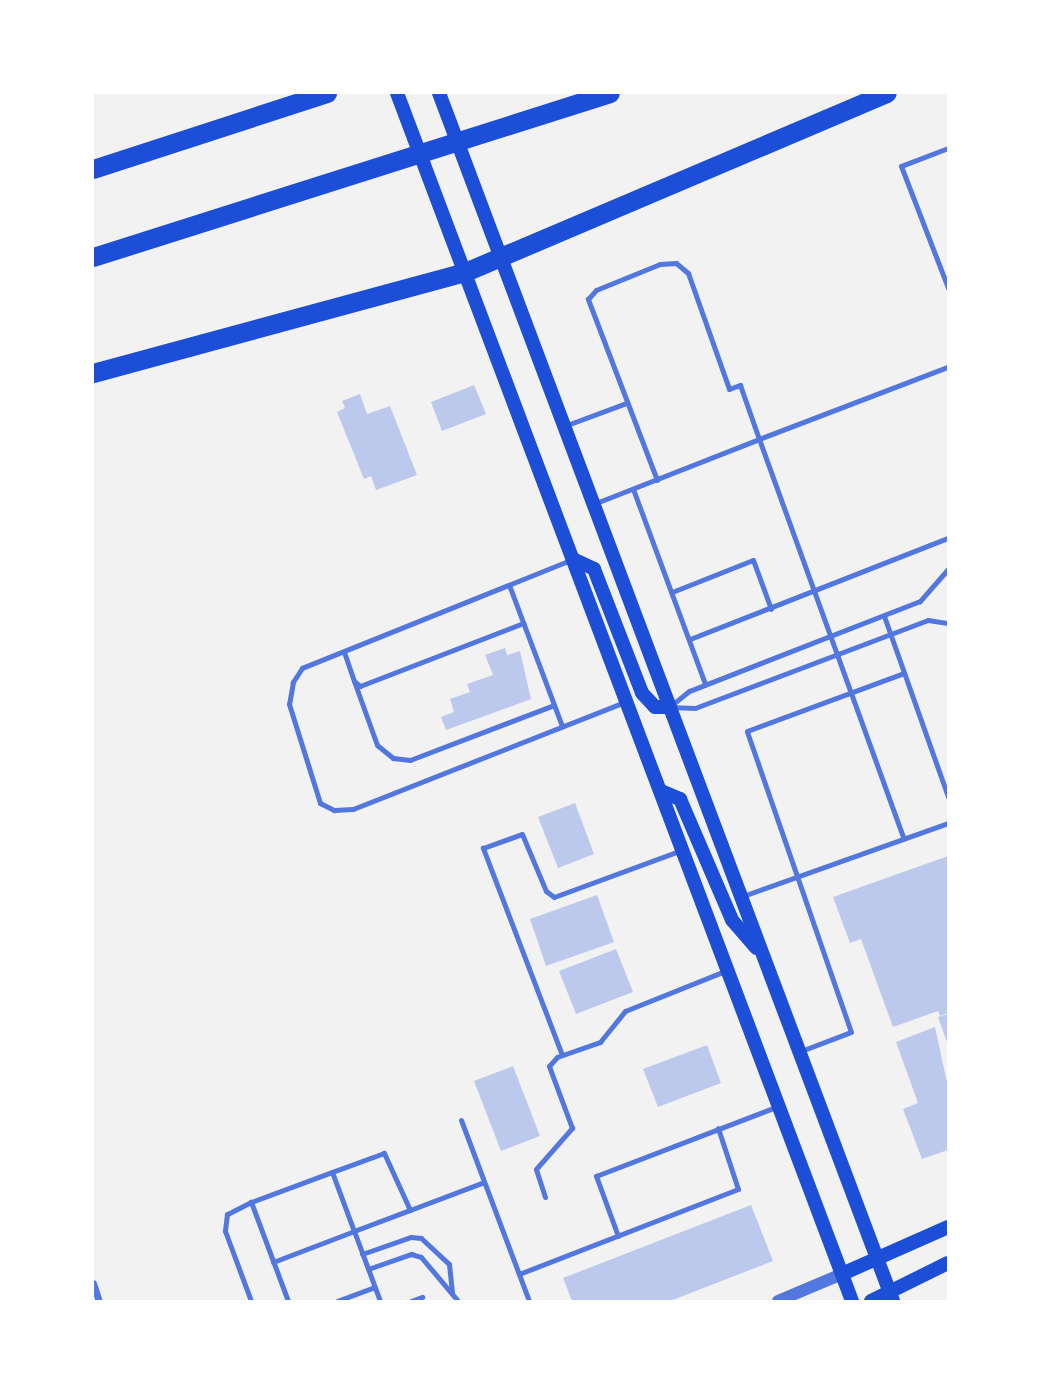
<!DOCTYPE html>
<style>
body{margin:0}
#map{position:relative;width:1041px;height:1394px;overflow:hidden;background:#f2f2f2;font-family:"Roboto Condensed",sans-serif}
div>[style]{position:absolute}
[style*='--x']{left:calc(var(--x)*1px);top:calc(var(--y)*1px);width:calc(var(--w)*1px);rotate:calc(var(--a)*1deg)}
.building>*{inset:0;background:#bdc9ec}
.service>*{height:5px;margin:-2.5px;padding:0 2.5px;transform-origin:2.5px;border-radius:2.5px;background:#5277de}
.minor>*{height:7px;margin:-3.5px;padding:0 3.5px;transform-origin:3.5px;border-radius:3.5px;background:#5277de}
.tertiary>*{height:12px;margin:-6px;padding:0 6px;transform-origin:6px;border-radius:6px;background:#5277de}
.secondary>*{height:14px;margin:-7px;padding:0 7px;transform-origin:7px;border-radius:7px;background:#1d4ed8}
.motorway>*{height:19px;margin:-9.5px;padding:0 9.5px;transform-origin:9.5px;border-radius:9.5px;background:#1d4ed8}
span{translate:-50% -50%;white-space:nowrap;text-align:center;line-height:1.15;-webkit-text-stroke:5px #fff;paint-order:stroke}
.frame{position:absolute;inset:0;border:94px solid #fff;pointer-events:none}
</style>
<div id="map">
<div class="building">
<div style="clip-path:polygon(474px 385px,486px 414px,442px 431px,431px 402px)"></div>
<div style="clip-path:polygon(360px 394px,367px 414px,390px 406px,417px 475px,376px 490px,371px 476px,364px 479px,337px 412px,345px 408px,342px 401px)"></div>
<div style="clip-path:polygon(505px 648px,507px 655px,520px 651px,531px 699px,446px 730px,441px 717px,454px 712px,450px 699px,470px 692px,467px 684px,493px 675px,485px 655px)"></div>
<div style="clip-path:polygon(575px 803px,594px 854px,558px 868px,538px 817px)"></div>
<div style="clip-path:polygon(948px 856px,948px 1013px,940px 1016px,938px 1011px,893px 1027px,861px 939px,850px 943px,833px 897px)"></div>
<div style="clip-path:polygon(597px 895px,614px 942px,546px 966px,530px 919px)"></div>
<div style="clip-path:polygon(616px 949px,633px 992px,576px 1014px,559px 971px)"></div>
<div style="clip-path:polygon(948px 1014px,948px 1045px,938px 1017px)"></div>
<div style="clip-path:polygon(935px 1027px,948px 1087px,948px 1150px,922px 1159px,903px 1109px,918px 1103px,896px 1042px)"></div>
<div style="clip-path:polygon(707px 1045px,721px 1083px,658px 1107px,643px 1069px)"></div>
<div style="clip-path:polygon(513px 1066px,540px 1136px,501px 1151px,474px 1081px)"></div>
<div style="clip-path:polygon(751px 1205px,773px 1261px,670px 1301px,572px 1301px,563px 1278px)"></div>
</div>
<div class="service">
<div style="--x:948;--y:148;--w:50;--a:159"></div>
<div style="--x:901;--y:166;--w:131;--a:68.9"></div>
<div style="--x:567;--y:425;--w:63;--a:-20.4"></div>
<div style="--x:657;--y:480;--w:194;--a:-110.9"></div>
<div style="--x:588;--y:299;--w:12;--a:-48"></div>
<div style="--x:596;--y:290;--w:69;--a:-22.1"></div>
<div style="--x:660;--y:264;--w:16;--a:-4"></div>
<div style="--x:676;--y:263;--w:16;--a:40"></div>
<div style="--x:688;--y:273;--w:123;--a:70.5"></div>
<div style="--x:729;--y:389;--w:12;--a:-20"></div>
<div style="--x:740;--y:385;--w:57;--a:70.6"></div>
<div style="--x:759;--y:439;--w:202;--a:-20.9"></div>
<div style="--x:633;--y:489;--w:208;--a:69.7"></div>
<div style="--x:596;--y:503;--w:175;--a:-21.4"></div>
<div style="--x:759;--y:439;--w:425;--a:70.1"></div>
<div style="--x:573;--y:559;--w:292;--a:158.1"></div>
<div style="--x:302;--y:668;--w:17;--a:123"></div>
<div style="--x:293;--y:682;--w:22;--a:100"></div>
<div style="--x:289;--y:704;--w:104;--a:72.6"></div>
<div style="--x:320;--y:803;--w:16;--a:27"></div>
<div style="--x:334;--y:810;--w:19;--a:-3"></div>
<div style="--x:353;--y:809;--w:291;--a:-21.5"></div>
<div style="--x:948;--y:569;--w:43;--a:131.2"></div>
<div style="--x:920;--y:601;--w:248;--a:158.7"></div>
<div style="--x:689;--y:691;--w:26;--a:141"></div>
<div style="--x:669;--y:707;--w:26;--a:2"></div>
<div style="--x:695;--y:708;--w:249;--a:-20.7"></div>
<div style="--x:928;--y:620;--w:20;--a:9"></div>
<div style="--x:509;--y:585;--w:151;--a:69.4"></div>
<div style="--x:672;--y:592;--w:87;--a:-21.6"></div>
<div style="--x:753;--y:560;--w:52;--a:69.8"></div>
<div style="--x:884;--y:616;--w:192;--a:70.5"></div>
<div style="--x:690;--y:639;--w:277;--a:-21.4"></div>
<div style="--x:344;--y:652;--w:31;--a:71"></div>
<div style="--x:354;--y:681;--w:8;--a:40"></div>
<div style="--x:360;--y:686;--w:175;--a:-21.1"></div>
<div style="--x:354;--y:681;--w:68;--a:70.2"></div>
<div style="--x:377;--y:745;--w:21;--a:39"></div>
<div style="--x:393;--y:758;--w:17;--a:7"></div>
<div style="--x:410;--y:760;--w:154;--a:-20.9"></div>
<div style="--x:743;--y:896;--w:218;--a:-19.6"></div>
<div style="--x:801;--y:1051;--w:53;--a:-20.8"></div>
<div style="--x:851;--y:1032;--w:318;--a:-109.1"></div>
<div style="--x:747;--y:731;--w:167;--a:-20.3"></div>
<div style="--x:562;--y:1055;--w:222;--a:-110.9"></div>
<div style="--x:483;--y:848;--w:41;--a:-19.7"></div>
<div style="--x:522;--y:834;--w:62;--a:67.2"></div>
<div style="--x:546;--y:891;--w:10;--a:37"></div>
<div style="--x:554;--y:897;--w:133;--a:-20.2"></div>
<div style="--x:461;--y:1120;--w:193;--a:69.4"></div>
<div style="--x:545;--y:1197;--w:29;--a:-108"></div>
<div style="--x:536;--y:1169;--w:55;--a:-48.7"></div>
<div style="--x:572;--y:1128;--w:66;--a:-110.4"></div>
<div style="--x:549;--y:1066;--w:12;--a:-48"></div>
<div style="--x:557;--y:1057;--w:46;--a:-19.2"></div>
<div style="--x:600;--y:1042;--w:40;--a:-51"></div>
<div style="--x:625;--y:1011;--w:108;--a:-21.8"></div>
<div style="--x:251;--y:1202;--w:27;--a:153"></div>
<div style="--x:227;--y:1214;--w:17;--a:97"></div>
<div style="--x:225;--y:1231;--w:75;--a:69.6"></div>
<div style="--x:410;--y:1210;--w:79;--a:-20.7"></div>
<div style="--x:618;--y:1236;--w:64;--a:-110.1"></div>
<div style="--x:596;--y:1176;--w:195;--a:-21"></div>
<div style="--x:362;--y:1254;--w:52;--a:-19.1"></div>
<div style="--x:411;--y:1237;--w:10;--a:6"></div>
<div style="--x:421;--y:1238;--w:38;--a:43"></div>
<div style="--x:449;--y:1264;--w:30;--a:84"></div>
<div style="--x:273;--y:1262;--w:87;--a:-20.9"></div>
<div style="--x:354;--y:1231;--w:60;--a:-20.6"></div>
<div style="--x:410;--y:1210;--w:63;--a:-114.5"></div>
<div style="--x:384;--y:1153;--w:55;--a:159.9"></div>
<div style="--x:332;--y:1172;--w:63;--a:69.6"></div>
<div style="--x:354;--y:1231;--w:75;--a:69.6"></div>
<div style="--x:368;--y:1269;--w:46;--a:-19.2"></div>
<div style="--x:411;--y:1254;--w:10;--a:17"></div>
<div style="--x:421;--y:1257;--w:57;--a:49.9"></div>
<div style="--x:519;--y:1274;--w:235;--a:-21.2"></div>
<div style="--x:738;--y:1189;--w:64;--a:-108.2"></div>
<div style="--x:288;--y:1301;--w:106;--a:-110.5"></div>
<div style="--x:251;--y:1202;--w:86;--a:-20.3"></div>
<div style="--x:337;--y:1301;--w:40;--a:-20.2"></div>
<div style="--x:411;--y:1301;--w:12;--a:-20"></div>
</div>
<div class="minor">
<div style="--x:93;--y:1283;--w:19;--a:72"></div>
</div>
<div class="tertiary">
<div style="--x:778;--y:1301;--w:69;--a:-22.9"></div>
</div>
<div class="secondary">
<div style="--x:397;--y:93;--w:1291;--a:69.36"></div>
<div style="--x:439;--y:93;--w:1290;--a:69.4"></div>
<div style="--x:573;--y:559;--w:23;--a:25"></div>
<div style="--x:594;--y:569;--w:133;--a:68.8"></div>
<div style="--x:642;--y:693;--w:19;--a:47"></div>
<div style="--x:655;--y:707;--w:14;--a:0"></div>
<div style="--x:661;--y:791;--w:21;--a:23"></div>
<div style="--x:680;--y:799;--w:132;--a:66.7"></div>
<div style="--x:732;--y:920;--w:37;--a:49"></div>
<div style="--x:842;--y:1274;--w:116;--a:-23.9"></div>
<div style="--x:871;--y:1301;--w:86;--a:-26.3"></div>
</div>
<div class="motorway">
<div style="--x:93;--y:169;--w:246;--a:-18"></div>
<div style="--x:93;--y:257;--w:542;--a:-17.6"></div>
<div style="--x:93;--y:373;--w:385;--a:-15.2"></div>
<div style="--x:465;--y:272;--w:458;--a:-23"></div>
</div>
<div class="frame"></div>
</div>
